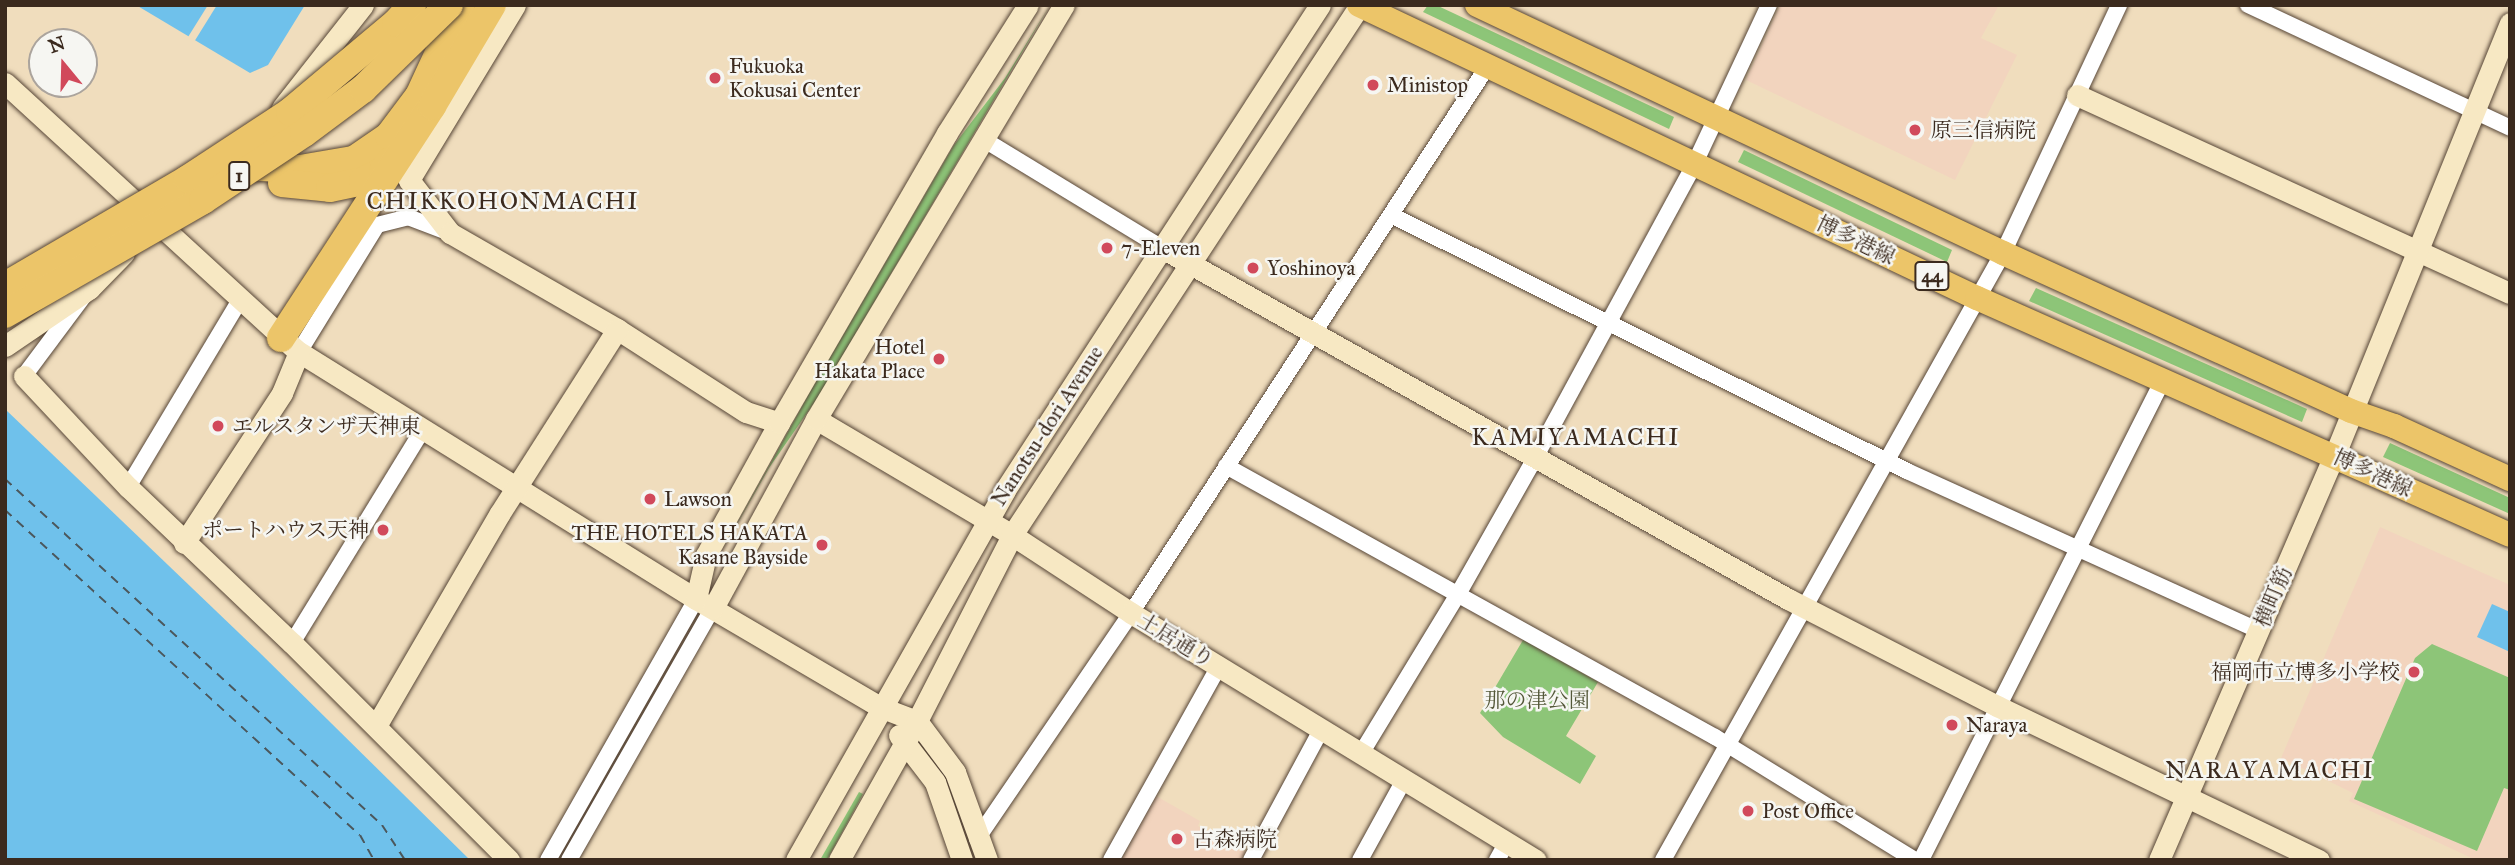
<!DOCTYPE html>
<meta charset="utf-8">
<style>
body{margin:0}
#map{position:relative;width:2515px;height:865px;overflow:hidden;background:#f0ddbd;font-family:"IM FELL Great Primer","Noto Serif JP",serif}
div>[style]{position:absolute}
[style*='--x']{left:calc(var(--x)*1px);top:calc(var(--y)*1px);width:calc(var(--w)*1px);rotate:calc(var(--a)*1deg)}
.built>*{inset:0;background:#f2d4be}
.green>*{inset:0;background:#8dc578}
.water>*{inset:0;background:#6fc1eb}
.pier>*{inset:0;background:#f0ddbd}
.ferry>*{height:2px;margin-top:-1px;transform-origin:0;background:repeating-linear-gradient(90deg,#4b575c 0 9px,transparent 0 16px)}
.roads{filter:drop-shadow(0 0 2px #564536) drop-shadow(0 0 2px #564536)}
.street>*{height:16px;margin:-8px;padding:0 8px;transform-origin:8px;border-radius:8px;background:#fff}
.secondary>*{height:21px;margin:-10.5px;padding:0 10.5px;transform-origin:10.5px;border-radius:10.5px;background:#f7e8c3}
.primary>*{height:24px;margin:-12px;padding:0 12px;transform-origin:12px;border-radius:12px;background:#ecc569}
.highway>*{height:28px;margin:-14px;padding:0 14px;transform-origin:14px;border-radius:14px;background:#ecc569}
.bridges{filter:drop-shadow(0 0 2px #564536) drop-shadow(0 0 2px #564536)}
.highway-bridge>*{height:28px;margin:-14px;padding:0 14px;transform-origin:14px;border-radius:14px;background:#ecc569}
.dots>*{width:19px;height:19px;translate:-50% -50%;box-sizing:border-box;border:4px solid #f6f6f2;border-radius:50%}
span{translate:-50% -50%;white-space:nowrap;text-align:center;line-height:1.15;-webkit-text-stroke:5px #f6f6f2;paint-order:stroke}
.shield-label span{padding:2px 5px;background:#f6f6f2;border:2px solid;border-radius:5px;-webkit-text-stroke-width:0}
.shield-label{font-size:19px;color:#3b2a1e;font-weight:700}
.poi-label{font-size:21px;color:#3b2a1e}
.left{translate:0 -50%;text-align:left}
.right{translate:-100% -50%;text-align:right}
.street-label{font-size:21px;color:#3b2a1e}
.park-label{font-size:21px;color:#545839}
.quarter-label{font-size:24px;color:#3b2a1e;letter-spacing:2px}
.frame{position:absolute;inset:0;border:7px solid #3b2a1e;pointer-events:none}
.north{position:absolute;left:28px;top:28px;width:70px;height:70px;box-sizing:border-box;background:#f6f6f2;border:2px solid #aba49d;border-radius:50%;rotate:341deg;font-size:19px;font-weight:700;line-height:28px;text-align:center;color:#3b2a1e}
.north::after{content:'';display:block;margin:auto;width:24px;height:32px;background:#d1495b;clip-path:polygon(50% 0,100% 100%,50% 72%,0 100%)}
</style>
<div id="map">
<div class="built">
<div style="clip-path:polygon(1780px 5px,1999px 5px,1981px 38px,2017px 55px,1955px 180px,1746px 80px)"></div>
<div style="clip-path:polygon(2380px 527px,2510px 585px,2510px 860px,2476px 860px,2349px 801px,2353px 793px,2281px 758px)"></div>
<div style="clip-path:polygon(1156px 796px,1200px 821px,1198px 826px,1245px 852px,1241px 860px,1121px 860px)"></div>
</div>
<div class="green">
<div style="clip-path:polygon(1050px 5px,818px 397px,769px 468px,722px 551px,810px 392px,954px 145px,1005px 78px)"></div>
<div style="clip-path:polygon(1428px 5px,1436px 5px,1674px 117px,1669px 129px,1423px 12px)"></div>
<div style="clip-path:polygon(1744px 150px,1952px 250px,1947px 262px,1738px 162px)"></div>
<div style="clip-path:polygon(2036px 288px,2307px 409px,2302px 422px,2029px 301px)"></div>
<div style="clip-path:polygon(2390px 443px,2510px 498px,2510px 514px,2383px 457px)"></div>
<div style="clip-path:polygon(1523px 640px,1598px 682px,1566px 736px,1596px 756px,1580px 784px,1503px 737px,1480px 713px)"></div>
<div style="clip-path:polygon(2432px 644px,2510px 678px,2510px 790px,2504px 788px,2477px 851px,2354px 799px,2415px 658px)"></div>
<div style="clip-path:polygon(859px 792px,863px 794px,827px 860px,820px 860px)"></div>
</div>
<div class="water">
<div style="clip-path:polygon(136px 5px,305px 5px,268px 65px,250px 73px)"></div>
<div style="clip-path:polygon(5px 409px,259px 652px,470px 860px,5px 860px)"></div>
<div style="clip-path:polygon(2492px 604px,2510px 612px,2510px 652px,2477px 637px)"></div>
</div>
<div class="pier">
<div style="clip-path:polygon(208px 5px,217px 5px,194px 42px,188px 37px)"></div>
</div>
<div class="ferry">
<div style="--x:5;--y:479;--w:512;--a:42.54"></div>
<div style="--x:382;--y:825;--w:42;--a:56.7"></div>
<div style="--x:5;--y:510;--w:481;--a:42.5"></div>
<div style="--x:360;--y:835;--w:29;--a:61"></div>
</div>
<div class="roads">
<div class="street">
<div style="--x:2248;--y:5;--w:289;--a:25.1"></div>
<div style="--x:983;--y:139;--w:210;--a:31.3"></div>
<div style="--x:1391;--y:215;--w:576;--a:26.39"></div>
<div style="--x:1907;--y:471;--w:387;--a:24.4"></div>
<div style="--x:299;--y:352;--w:149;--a:-58.4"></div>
<div style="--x:377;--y:225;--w:32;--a:-14"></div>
<div style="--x:408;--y:217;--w:45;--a:20.9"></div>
<div style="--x:24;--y:376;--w:99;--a:-53.2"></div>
<div style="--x:1226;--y:466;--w:559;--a:28.99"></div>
<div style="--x:1715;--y:737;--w:235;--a:31.6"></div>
<div style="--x:128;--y:487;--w:218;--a:-59.1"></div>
<div style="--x:292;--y:643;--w:252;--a:-58.5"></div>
<div style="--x:1362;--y:752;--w:183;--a:-58.7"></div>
<div style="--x:1457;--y:596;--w:159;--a:-60.5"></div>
<div style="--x:1535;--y:458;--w:336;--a:-61.5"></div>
<div style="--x:1695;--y:163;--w:174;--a:-64.9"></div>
<div style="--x:977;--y:839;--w:273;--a:-55.7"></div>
<div style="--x:1131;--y:613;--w:655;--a:-56.89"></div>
<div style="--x:548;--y:860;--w:300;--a:-60.4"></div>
<div style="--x:569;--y:860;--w:290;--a:-60.3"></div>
<div style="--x:1111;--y:860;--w:222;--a:-60.9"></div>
<div style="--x:1251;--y:860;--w:148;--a:-61.7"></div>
<div style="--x:1360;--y:860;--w:91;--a:-61.2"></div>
<div style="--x:1497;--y:860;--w:21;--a:-61"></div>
<div style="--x:1663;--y:860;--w:696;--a:-60.75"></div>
<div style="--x:2003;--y:253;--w:274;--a:-64.9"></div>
<div style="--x:1921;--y:860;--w:540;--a:-63.25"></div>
</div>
<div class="secondary">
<div style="--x:515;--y:5;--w:205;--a:121.2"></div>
<div style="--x:409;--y:180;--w:67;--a:52.3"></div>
<div style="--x:450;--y:233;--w:193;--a:29.9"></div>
<div style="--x:617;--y:329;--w:153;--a:32.8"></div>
<div style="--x:746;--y:412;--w:35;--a:18"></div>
<div style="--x:5;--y:83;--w:398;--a:42.5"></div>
<div style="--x:299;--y:352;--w:468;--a:31.9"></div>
<div style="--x:696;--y:599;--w:213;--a:30.4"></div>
<div style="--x:880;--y:707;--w:40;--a:21"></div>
<div style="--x:917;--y:721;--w:64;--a:53.3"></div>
<div style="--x:955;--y:772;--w:94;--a:70"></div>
<div style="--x:2077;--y:95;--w:476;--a:24.6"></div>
<div style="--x:282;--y:108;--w:131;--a:-51.8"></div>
<div style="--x:1162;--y:248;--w:718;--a:29.28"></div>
<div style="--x:1788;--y:599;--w:235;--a:27.1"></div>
<div style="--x:1997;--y:706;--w:357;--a:25.6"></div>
<div style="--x:5;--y:346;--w:102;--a:-34.2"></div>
<div style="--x:89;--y:289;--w:50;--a:-45.8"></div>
<div style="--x:24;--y:376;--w:152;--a:46.9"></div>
<div style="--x:128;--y:487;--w:226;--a:43.6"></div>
<div style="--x:292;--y:643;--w:307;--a:45"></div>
<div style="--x:816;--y:419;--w:228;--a:30.6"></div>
<div style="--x:1012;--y:535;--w:142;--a:33.2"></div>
<div style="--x:1131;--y:613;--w:474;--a:31.4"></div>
<div style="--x:184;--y:543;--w:179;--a:-56.8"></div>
<div style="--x:282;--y:393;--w:44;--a:-67.5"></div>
<div style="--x:696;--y:599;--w:45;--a:-77.2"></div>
<div style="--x:706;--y:555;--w:151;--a:-61.1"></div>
<div style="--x:779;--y:423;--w:335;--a:-59.9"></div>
<div style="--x:947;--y:133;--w:151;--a:-57.7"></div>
<div style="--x:713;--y:608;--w:215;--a:-61.4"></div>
<div style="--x:816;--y:419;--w:483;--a:-59.1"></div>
<div style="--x:376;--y:726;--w:246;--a:-59.8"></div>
<div style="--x:500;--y:513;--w:218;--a:-57.5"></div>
<div style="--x:899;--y:735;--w:59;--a:52.5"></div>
<div style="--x:935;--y:782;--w:83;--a:70.9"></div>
<div style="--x:796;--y:860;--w:425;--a:-60.5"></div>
<div style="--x:1005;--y:490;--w:578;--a:-57"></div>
<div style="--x:839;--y:860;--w:159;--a:-60.7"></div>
<div style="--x:917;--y:721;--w:209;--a:-62.9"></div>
<div style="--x:1012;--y:535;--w:634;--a:-56.71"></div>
<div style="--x:2159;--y:860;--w:443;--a:-66.6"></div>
<div style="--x:2335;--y:454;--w:465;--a:-67.9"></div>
</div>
<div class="primary">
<div style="--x:1359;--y:5;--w:684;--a:25.37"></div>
<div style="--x:1977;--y:298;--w:583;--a:23.97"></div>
<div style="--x:1477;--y:5;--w:582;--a:25.24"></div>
<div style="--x:2003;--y:253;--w:382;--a:24.4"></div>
<div style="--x:2351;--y:411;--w:46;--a:19.2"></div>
<div style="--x:2394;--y:426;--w:128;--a:24.6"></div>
</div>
<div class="highway">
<div style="--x:242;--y:166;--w:58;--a:3"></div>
<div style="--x:300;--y:169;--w:55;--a:-9.5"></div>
<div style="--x:354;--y:160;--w:42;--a:-34.4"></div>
<div style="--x:389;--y:136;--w:50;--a:-53.1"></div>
<div style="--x:419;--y:96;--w:100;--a:-65.2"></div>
<div style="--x:282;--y:183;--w:48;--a:5.9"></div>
<div style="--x:330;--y:188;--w:34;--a:-12"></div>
<div style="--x:363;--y:181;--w:22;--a:-27"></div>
<div style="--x:383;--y:171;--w:12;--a:-55"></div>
<div style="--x:281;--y:338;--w:277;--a:-56.9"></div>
<div style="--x:432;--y:106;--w:117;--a:-59.3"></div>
</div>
</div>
<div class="bridges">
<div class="highway-bridge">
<div style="--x:5;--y:286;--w:212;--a:-30.3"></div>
<div style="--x:188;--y:179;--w:122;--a:-33.3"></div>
<div style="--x:290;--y:112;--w:138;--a:-40"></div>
<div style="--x:396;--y:23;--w:24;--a:-48"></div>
<div style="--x:5;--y:314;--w:228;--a:-29.9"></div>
<div style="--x:203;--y:200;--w:121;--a:-33.6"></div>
<div style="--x:304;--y:133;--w:74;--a:-36.7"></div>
<div style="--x:363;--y:89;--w:120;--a:-44.3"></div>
</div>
</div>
<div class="dots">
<div style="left:715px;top:78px;background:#d1495b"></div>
<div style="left:1373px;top:85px;background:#d1495b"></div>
<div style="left:1915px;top:130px;background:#d1495b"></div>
<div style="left:1107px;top:248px;background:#d1495b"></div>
<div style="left:1253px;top:268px;background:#d1495b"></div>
<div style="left:939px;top:359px;background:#d1495b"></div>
<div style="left:218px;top:426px;background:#d1495b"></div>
<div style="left:650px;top:499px;background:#d1495b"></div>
<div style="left:383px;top:530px;background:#d1495b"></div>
<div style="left:822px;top:545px;background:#d1495b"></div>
<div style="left:2414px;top:672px;background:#d1495b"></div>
<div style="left:1952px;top:725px;background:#d1495b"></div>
<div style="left:1748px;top:811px;background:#d1495b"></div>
<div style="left:1177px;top:839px;background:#d1495b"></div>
</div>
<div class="shield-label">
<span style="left:239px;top:176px">1</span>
<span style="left:1932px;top:276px">44</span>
</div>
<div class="poi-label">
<span class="left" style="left:729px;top:78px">Fukuoka<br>Kokusai Center</span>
<span class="left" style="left:1387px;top:85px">Ministop</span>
<span class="left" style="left:1931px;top:130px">原三信病院</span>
<span class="left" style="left:1121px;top:248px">7-Eleven</span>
<span class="left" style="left:1267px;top:268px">Yoshinoya</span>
<span class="right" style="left:925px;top:359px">Hotel<br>Hakata Place</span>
<span class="left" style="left:232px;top:426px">エルスタンザ天神東</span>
<span class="left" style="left:664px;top:499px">Lawson</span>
<span class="right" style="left:369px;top:530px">ポートハウス天神</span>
<span class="right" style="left:808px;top:545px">THE HOTELS HAKATA<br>Kasane Bayside</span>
<span class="right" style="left:2400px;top:672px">福岡市立博多小学校</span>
<span class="left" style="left:1966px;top:725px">Naraya</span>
<span class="left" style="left:1762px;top:811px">Post Office</span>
<span class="left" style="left:1193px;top:839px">古森病院</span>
</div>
<div class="street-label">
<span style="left:1856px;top:240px;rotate:26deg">博多港線</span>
<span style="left:1047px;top:426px;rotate:-57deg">Nanotsu-dori Avenue</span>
<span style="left:2373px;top:473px;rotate:25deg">博多港線</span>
<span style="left:2273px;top:597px;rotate:-67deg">横町筋</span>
<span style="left:1176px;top:640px;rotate:31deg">土居通り</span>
</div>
<div class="park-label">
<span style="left:1537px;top:700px">那の津公園</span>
</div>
<div class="quarter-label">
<span style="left:503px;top:202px">CHIKKOHONMACHI</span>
<span style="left:1576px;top:438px">KAMIYAMACHI</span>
<span style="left:2270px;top:771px">NARAYAMACHI</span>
</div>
<div class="frame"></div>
<div class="north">N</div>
</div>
